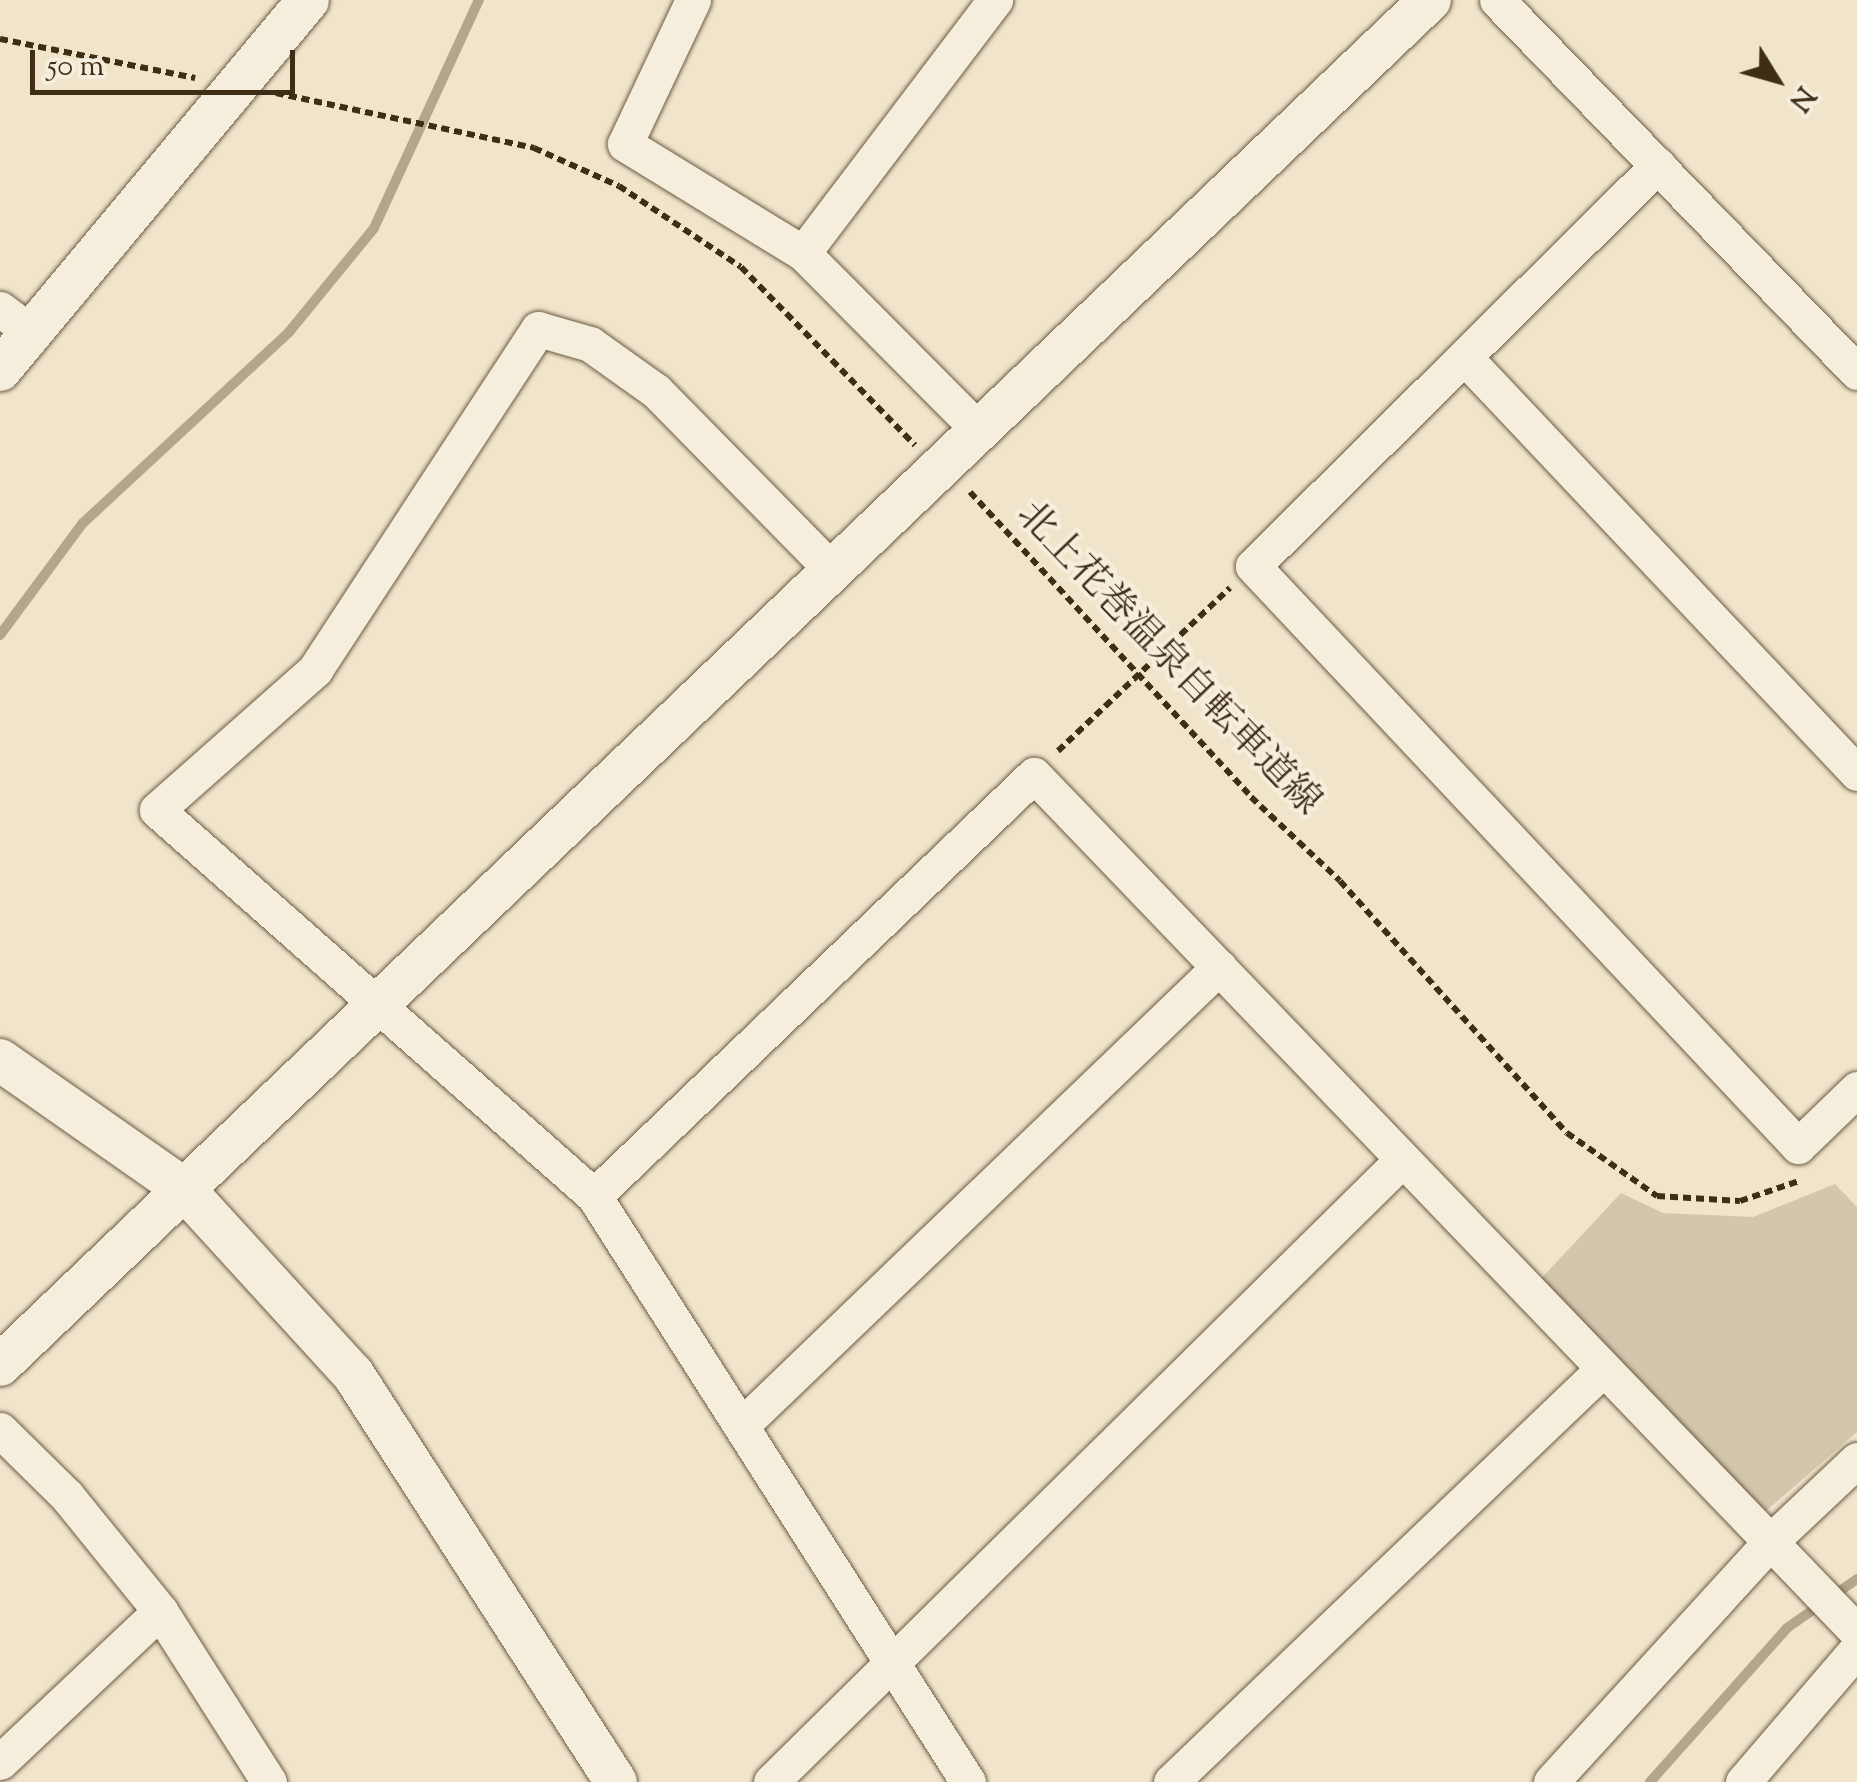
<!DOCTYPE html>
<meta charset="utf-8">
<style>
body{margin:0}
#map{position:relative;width:1857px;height:1782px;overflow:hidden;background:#f0e5cb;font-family:"Sorts Mill Goudy","Noto Serif JP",serif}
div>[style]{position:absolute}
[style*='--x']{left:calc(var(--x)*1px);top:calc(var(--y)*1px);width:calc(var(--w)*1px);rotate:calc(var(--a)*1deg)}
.green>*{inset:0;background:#d2c6ac}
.stream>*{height:10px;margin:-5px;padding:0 5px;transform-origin:5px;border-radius:5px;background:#b4a68d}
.path>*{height:6px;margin-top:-3px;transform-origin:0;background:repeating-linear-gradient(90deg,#402d16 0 8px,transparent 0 13px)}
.roads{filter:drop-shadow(0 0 2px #6c5b43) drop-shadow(0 0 2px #6c5b43)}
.minor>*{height:35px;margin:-17.5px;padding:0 17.5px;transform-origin:17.5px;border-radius:17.5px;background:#f5eedd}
.tertiary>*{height:42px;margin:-21px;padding:0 21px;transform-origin:21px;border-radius:21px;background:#f5eedd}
span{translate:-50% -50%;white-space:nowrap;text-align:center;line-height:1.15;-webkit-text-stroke:8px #f5eedd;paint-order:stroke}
.street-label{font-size:38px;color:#402d16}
.north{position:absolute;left:1727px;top:30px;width:100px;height:100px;-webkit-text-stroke:8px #f5eedd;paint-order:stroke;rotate:127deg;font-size:28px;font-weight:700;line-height:40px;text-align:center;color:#402d16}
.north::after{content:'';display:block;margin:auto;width:35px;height:45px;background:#402d16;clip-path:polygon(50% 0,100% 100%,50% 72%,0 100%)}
.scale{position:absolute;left:30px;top:50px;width:265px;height:45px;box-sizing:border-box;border:5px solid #402d16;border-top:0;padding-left:12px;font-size:30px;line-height:35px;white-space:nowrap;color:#402d16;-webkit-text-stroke:8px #f5eedd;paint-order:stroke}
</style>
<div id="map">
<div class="green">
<div style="clip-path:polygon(1835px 1184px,1857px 1207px,1857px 1432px,1759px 1517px,1537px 1283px,1621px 1193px,1663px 1213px,1753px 1217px)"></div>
</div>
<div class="stream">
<div style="--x:0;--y:635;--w:139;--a:-53.5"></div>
<div style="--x:83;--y:523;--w:281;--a:-42.8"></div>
<div style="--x:289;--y:332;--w:134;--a:-50.7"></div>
<div style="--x:374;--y:228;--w:251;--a:-65.3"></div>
<div style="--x:1650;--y:1782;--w:206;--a:-48.3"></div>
<div style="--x:1787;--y:1628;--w:85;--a:-35"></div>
</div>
<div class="path">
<div style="--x:0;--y:39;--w:199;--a:11.3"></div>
<div style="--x:276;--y:93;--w:264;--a:12"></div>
<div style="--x:534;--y:148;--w:93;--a:24.1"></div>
<div style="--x:619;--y:186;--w:146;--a:33.6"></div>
<div style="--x:741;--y:267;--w:249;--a:45.7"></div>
<div style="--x:970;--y:492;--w:415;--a:47.3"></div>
<div style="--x:1251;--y:797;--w:122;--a:43.3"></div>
<div style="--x:1340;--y:881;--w:339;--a:48"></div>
<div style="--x:1567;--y:1133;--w:110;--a:35"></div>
<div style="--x:1657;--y:1196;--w:83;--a:3.4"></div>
<div style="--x:1740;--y:1201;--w:62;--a:-18.7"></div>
<div style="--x:1058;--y:751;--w:237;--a:-43.5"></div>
</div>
<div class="roads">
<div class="minor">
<div style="--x:693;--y:0;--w:159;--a:115.3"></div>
<div style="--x:625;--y:144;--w:209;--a:31.5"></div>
<div style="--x:803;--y:253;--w:318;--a:-52.8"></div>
<div style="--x:1497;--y:0;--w:518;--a:45.94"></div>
<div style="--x:1658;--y:165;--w:570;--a:135.28"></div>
<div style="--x:1253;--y:566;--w:796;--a:46.78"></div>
<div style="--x:1798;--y:1146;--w:82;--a:-44"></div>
<div style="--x:803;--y:253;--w:250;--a:45.2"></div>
<div style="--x:0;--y:309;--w:39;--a:37"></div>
<div style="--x:1467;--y:360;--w:568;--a:46.64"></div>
<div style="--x:832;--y:570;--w:251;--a:-134.5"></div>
<div style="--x:656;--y:391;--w:81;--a:-144.5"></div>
<div style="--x:590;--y:344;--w:54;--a:-163.9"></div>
<div style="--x:538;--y:329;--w:407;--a:123.2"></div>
<div style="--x:315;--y:670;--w:211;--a:138.5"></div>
<div style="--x:157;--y:810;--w:583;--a:41.45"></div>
<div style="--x:594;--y:1196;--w:695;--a:57.45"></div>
<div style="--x:594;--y:1196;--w:609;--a:-43.74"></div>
<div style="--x:1034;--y:775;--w:1188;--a:46.16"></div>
<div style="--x:743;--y:1424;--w:660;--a:-43.83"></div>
<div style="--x:0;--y:1430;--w:94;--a:44.6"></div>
<div style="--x:67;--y:1496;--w:148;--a:51"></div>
<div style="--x:160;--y:1611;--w:203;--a:57.5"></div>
<div style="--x:0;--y:1762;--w:220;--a:-43.3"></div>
<div style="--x:771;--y:1782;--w:887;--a:-44.59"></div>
<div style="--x:1171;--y:1782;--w:598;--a:-43.71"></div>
<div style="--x:1551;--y:1782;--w:326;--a:-47.6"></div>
<div style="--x:1771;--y:1541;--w:118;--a:-43.3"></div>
<div style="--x:1743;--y:1782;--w:175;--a:-49.4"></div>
</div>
<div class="tertiary">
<div style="--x:0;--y:370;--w:481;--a:-50.2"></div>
<div style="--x:0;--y:1060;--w:223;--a:35"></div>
<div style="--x:183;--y:1188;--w:252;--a:47.6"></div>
<div style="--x:353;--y:1374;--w:485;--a:57.2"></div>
<div style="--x:0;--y:1365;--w:1977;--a:-43.67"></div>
</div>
</div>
<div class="street-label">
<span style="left:1167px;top:660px;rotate:46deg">北上花巻温泉自転車道線</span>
</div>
<div class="north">N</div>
<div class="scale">50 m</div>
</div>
